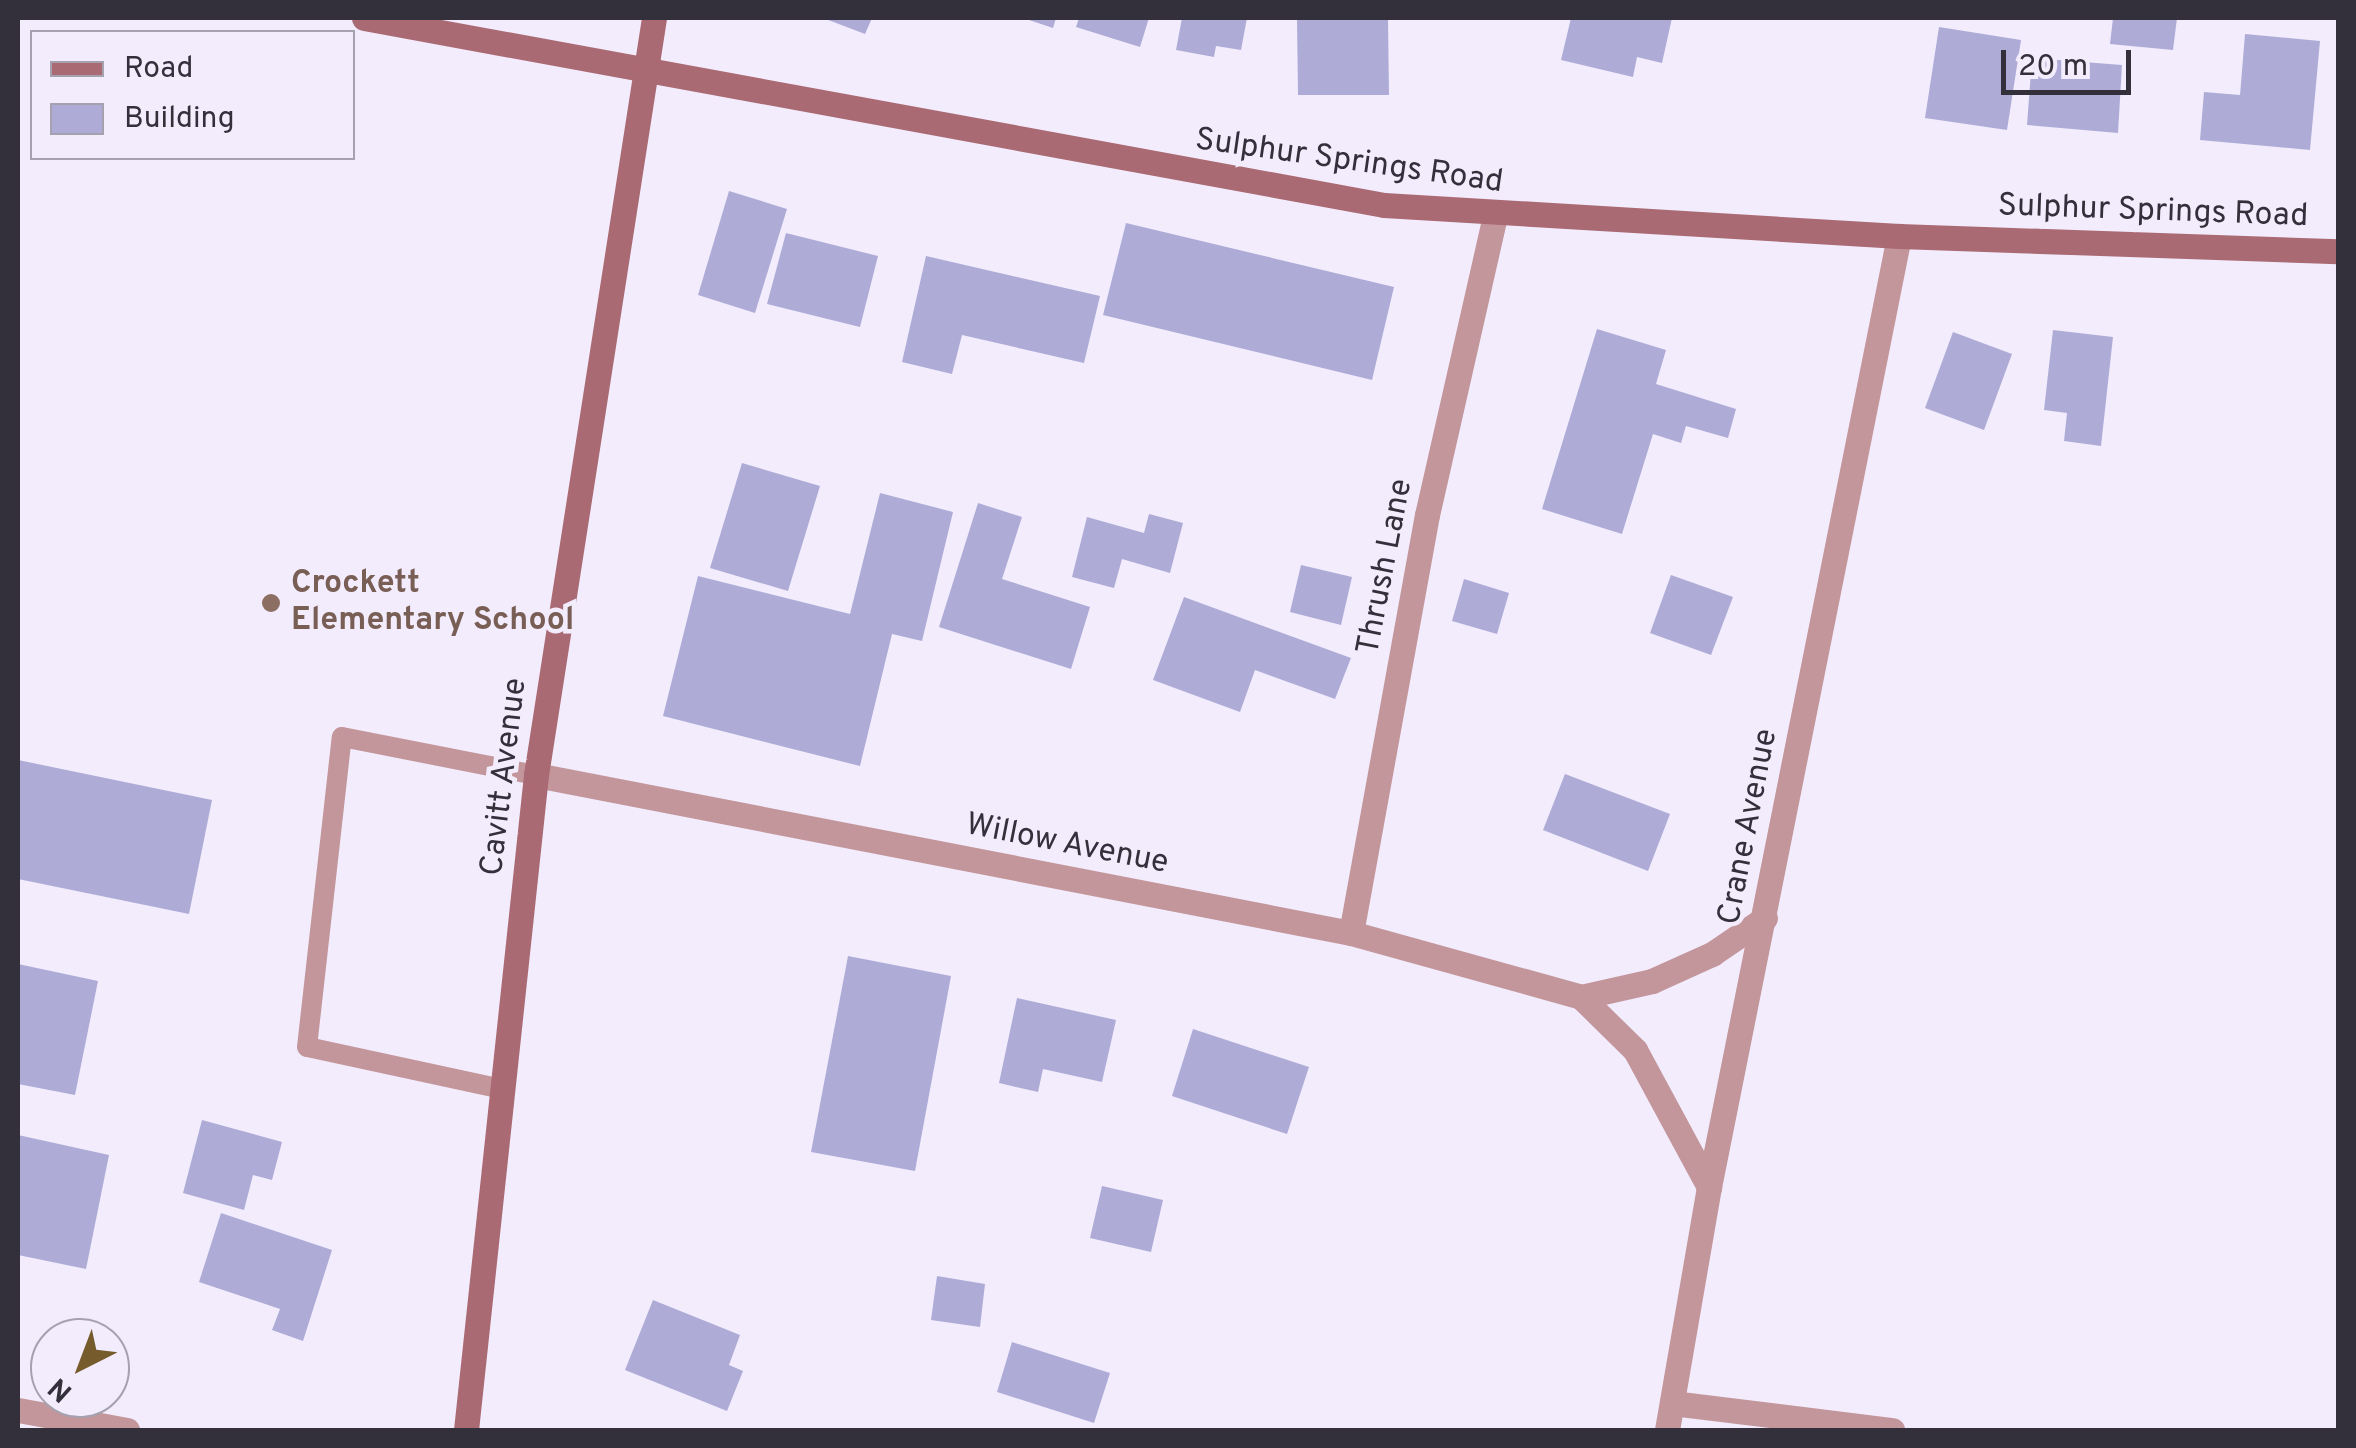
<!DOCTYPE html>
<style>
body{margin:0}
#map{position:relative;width:2356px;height:1448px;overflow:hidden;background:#f2ecfd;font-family:Overpass,sans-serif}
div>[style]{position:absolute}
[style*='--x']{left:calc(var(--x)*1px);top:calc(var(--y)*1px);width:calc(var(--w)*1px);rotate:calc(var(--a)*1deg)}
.building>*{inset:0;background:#aeacd7}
.lane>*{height:20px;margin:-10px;padding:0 10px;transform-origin:10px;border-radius:10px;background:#c3969b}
.street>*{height:25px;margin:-12.5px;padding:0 12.5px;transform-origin:12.5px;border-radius:12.5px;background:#c3969b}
.secondary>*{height:25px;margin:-12.5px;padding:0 12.5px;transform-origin:12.5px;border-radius:12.5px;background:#aa6a73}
.dots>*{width:28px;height:28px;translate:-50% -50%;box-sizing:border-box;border:5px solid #f2ecfd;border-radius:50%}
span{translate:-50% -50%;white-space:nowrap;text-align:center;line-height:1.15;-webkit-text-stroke:9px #f2ecfd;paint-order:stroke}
.street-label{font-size:32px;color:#34303b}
.education-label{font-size:32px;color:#785e54;font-weight:700}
.left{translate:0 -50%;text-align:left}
.frame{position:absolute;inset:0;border:20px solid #34303b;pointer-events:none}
.legend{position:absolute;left:30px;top:30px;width:325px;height:130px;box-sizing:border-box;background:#f2ecfd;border:2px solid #a6a1af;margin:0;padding:12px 18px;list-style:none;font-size:30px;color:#34303b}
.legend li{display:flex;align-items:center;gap:20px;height:50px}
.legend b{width:50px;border:2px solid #a6a1af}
.north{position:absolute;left:30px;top:1318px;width:100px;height:100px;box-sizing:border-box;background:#f2ecfd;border:2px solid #a6a1af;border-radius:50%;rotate:222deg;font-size:28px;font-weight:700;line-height:40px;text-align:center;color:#34303b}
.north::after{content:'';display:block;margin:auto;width:35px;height:45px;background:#765b2d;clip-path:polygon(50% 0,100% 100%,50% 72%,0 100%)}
.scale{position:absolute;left:2001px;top:50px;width:130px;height:45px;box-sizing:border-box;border:5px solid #34303b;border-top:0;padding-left:12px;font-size:30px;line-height:35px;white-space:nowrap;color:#34303b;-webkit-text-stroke:8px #f2ecfd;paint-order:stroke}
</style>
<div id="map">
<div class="building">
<div style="clip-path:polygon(823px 18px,872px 18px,865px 34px)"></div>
<div style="clip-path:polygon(1023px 18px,1056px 18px,1053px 28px)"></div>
<div style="clip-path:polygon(1079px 18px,1149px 18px,1140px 47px,1076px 27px)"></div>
<div style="clip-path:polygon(1182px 18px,1247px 18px,1241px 50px,1216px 46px,1214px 57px,1176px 50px)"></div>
<div style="clip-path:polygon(1297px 18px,1388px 18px,1389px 95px,1298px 95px)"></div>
<div style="clip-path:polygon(1571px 18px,1672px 18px,1662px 63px,1637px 57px,1633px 77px,1561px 60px)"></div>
<div style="clip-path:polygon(2113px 18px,2177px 18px,2173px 50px,2110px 44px)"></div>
<div style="clip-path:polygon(1939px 27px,2021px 40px,2007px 130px,1925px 118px)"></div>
<div style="clip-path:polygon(2245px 34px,2320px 41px,2310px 150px,2200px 140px,2204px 92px,2240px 95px)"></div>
<div style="clip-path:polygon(2032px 58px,2122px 65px,2118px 133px,2027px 125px)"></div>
<div style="clip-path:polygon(729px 191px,787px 209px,755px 313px,698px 295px)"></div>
<div style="clip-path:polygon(1126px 223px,1394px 287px,1372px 380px,1103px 315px)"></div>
<div style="clip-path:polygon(786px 233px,878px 256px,860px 327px,767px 304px)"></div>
<div style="clip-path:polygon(926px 256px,1100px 296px,1084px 363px,962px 335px,952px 374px,902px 362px)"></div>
<div style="clip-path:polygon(1597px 329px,1666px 350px,1656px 384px,1736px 409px,1728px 438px,1686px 426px,1681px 443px,1653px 434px,1622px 534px,1542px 509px)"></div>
<div style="clip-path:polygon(2053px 330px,2113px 337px,2101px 446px,2064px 441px,2067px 413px,2044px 410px)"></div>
<div style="clip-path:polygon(1953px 332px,2012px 354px,1984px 430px,1925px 408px)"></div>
<div style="clip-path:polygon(742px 463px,820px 486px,788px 591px,710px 568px)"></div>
<div style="clip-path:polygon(880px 493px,953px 512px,922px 641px,892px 634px,860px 766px,663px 716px,698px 576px,850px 614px)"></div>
<div style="clip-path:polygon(978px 503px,1022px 517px,1002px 579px,1090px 607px,1071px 669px,939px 627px)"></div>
<div style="clip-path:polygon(1149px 514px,1183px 523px,1170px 573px,1122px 559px,1114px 588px,1072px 577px,1087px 517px,1144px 533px)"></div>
<div style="clip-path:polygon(1301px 565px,1352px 577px,1341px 625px,1290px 612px)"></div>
<div style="clip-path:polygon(1671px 575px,1733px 597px,1711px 655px,1650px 633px)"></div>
<div style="clip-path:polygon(1464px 579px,1509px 593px,1497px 634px,1452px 621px)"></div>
<div style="clip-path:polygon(1184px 597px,1351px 658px,1335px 699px,1255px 670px,1240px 712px,1153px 680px)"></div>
<div style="clip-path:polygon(18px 760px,212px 800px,189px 914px,18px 879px)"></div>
<div style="clip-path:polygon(1565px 774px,1670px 814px,1648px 871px,1543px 830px)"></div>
<div style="clip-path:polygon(848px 956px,951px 976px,915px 1171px,811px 1152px)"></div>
<div style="clip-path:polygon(18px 964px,98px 981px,75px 1095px,18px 1084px)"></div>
<div style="clip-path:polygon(1017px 998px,1116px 1020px,1102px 1082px,1043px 1069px,1038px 1092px,999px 1083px)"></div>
<div style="clip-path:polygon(1193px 1029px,1309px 1067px,1287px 1134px,1172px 1096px)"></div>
<div style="clip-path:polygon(202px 1120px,282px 1142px,272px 1180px,253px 1175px,244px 1210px,183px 1193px)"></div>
<div style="clip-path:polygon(18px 1135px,109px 1155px,86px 1269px,18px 1255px)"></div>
<div style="clip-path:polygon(1102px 1186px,1163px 1200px,1151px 1252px,1090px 1238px)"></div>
<div style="clip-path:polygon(221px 1213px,332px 1250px,303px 1341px,272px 1330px,280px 1309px,199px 1282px)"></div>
<div style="clip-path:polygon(937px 1276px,985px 1284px,980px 1327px,931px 1320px)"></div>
<div style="clip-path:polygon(653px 1300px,740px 1335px,729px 1365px,743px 1371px,727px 1411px,625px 1370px)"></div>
<div style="clip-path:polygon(1012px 1342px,1110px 1373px,1094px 1423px,997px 1392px)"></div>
</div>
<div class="lane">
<div style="--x:502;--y:1089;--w:199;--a:-167.8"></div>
<div style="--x:307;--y:1047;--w:312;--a:-83.6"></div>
<div style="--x:342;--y:737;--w:198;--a:11.1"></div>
</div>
<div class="street">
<div style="--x:536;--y:775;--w:830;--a:10.97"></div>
<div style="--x:1351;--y:933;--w:239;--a:15.5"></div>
<div style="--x:1581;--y:997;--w:73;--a:-12.7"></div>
<div style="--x:1652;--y:981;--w:66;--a:-24.2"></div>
<div style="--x:1712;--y:954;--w:64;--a:-34.2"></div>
<div style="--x:1351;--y:933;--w:425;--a:-79.7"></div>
<div style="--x:1427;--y:515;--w:307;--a:-77.2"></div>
<div style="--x:1581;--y:997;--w:76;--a:44.5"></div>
<div style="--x:1635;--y:1050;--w:156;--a:61.6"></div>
<div style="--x:1672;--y:1403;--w:222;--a:7"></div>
<div style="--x:18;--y:1410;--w:111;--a:10.4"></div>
<div style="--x:1667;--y:1430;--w:247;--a:-80.2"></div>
<div style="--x:1709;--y:1187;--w:970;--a:-78.7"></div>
</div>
<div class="secondary">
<div style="--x:364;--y:18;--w:1037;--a:10.39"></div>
<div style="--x:1384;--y:205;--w:516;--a:3.44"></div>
<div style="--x:1899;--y:236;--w:439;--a:2"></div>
<div style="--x:466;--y:1430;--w:659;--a:-83.9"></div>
<div style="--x:536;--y:775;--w:766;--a:-81.14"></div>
</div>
<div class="dots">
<div style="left:271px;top:603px;background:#8d6e63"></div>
</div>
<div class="street-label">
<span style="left:1349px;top:162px;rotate:8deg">Sulphur Springs Road</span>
<span style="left:2153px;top:212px;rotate:2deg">Sulphur Springs Road</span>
<span style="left:1386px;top:567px;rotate:-79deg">Thrush Lane</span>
<span style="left:505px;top:777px;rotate:-83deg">Cavitt Avenue</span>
<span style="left:1749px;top:827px;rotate:-79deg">Crane Avenue</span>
<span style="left:1067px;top:845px;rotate:11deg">Willow Avenue</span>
</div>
<div class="education-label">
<span class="left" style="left:291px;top:603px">Crockett<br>Elementary School</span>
</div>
<div class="frame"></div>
<ul class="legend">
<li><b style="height:12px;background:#aa6a73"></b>Road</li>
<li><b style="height:28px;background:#aeacd7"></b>Building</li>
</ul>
<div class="north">N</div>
<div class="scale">20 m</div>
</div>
